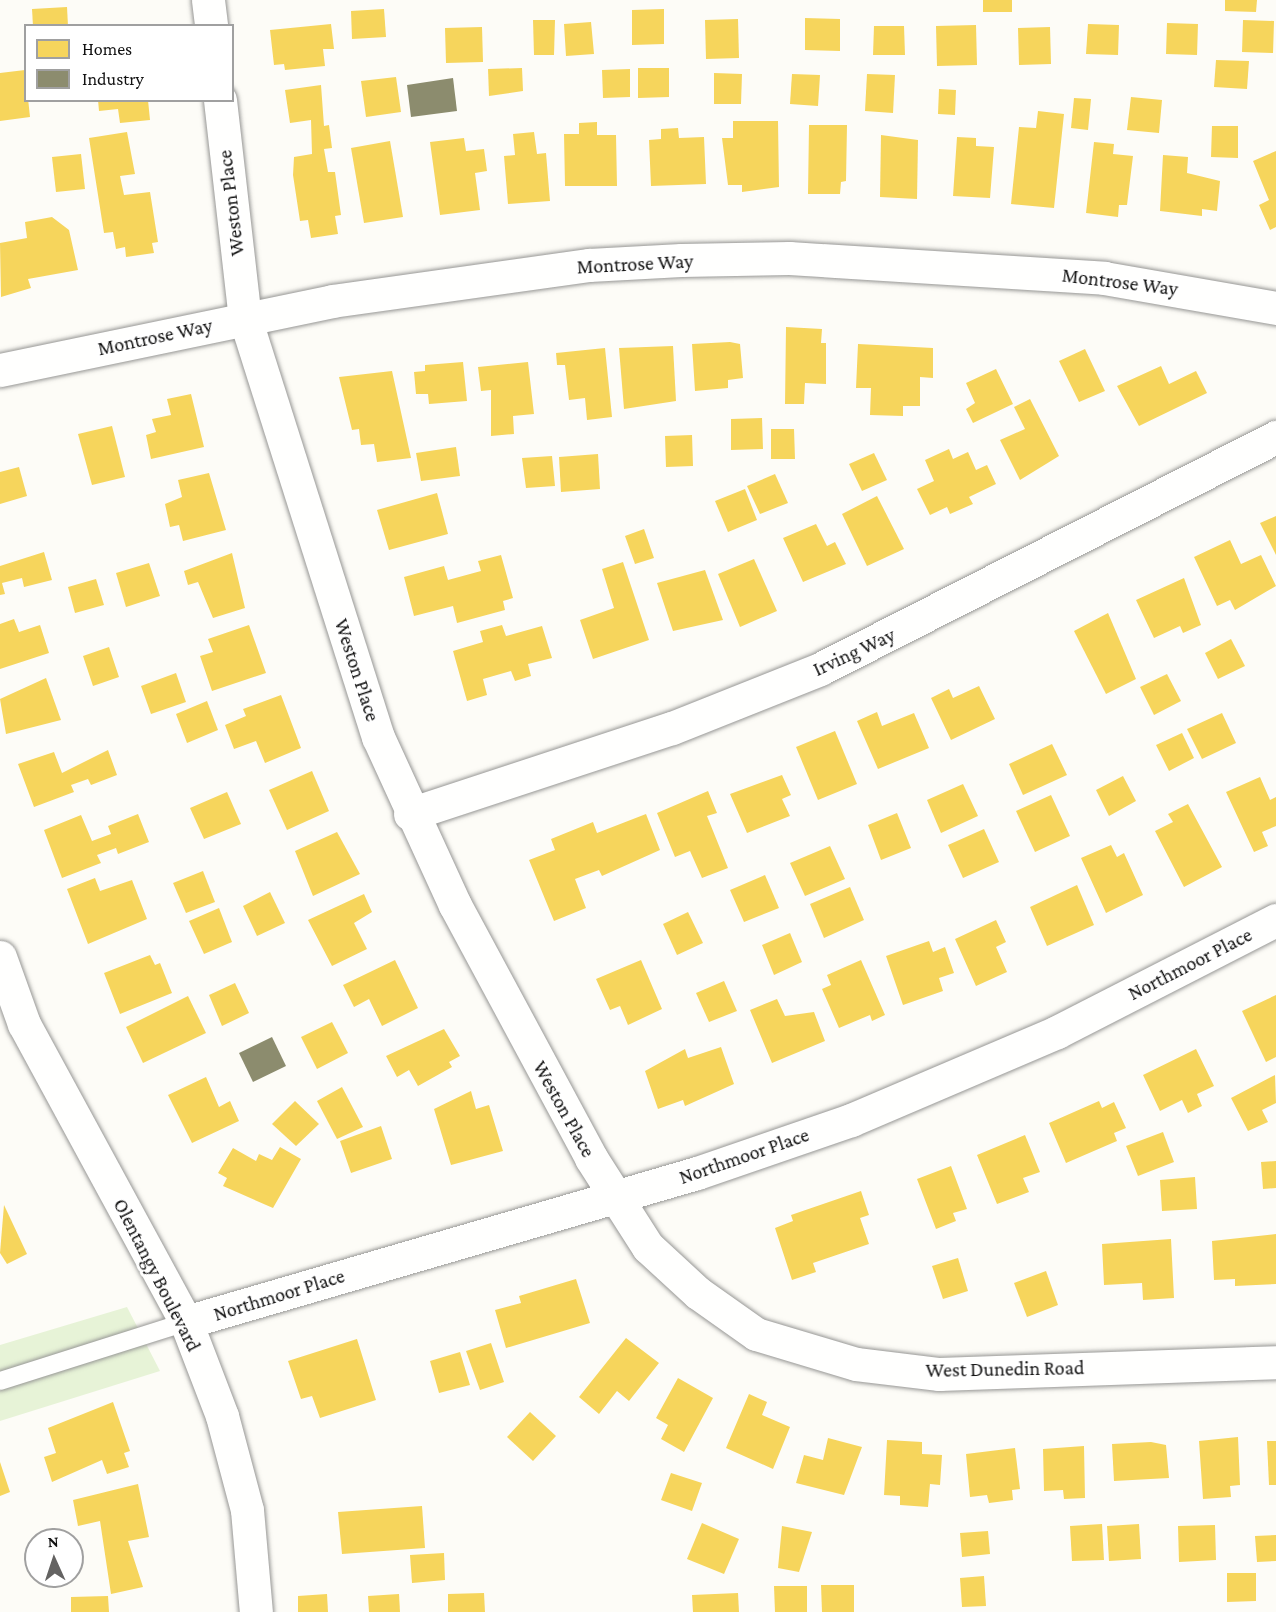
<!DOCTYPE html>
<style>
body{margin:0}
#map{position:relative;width:1276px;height:1612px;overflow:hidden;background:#fdfcf7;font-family:"Crimson Pro",serif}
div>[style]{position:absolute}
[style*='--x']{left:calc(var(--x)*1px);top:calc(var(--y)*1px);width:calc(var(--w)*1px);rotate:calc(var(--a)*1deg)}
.green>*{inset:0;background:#e7f3d7}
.homes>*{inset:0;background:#f6d55c}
.industry>*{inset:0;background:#8c8c6e}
.roads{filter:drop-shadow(0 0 2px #979795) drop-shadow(0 0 2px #979795)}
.service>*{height:18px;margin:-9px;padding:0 9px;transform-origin:9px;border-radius:9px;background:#fffffe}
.minor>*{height:33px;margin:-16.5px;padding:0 16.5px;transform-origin:16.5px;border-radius:16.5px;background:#fffffe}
span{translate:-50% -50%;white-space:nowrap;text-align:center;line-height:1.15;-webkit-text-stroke:6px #fff;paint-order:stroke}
.street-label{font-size:20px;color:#111}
.legend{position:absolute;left:24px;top:24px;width:210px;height:78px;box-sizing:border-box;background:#fff;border:2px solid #a0a0a0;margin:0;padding:8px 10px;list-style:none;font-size:18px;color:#111}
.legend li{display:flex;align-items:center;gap:12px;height:30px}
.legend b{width:30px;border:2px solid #a0a0a0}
.north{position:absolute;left:24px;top:1528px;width:60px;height:60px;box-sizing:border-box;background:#fff;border:2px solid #a0a0a0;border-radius:50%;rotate:357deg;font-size:16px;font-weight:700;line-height:24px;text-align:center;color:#111}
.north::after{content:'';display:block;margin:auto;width:21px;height:27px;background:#646362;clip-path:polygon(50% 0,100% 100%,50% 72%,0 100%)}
</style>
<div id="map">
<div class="green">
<div style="clip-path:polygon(127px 1307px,160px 1371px,0 1421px,0 1345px)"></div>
</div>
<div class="homes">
<div style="clip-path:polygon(983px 0,1012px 0,1012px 12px,983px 12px)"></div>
<div style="clip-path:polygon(1225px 0,1257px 0,1256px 12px,1225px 11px)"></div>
<div style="clip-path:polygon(67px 7px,68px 26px,33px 26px,32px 9px)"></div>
<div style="clip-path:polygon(384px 9px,386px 37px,352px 39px,351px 11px)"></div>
<div style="clip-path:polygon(664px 9px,664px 44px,632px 45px,632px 10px)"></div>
<div style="clip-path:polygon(805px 18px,840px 19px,840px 51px,805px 50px)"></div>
<div style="clip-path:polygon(738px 19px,739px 58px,706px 59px,705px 20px)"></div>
<div style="clip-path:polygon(533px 20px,555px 20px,554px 55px,534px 55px)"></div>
<div style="clip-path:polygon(1243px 20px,1274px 21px,1273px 53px,1242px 52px)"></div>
<div style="clip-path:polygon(591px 22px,594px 54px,566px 56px,564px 24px)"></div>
<div style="clip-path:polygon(1167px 23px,1198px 24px,1197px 55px,1166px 54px)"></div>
<div style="clip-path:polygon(331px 24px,334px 49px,323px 49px,325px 66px,285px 70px,284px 64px,274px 65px,270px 30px)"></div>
<div style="clip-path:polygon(1088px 24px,1119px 25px,1118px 55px,1086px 54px)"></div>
<div style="clip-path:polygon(976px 25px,977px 65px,937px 66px,936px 26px)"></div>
<div style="clip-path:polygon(874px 26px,904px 26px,905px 55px,873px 55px)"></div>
<div style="clip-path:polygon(482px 27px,483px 62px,446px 63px,445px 28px)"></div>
<div style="clip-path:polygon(1050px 27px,1051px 64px,1019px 65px,1018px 28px)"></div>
<div style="clip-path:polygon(1216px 60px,1249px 61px,1247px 89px,1214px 87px)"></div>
<div style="clip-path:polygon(522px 68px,523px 91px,489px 96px,488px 69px)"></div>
<div style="clip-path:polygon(638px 68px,669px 68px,669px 97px,638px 98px)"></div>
<div style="clip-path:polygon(630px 69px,630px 97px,603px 98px,602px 70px)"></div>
<div style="clip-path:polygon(25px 70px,30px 117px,0 121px,0 73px)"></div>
<div style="clip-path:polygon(714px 73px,742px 74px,741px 104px,714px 104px)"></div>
<div style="clip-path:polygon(792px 74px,820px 75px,818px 106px,790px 104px)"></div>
<div style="clip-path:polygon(867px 74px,895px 75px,893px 113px,865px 111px)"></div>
<div style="clip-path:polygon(396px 77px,401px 112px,366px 117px,361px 81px)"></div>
<div style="clip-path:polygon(321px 85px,324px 126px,329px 125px,332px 148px,324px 149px,328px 172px,335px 172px,341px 215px,335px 216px,338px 234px,311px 238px,308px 220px,300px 221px,293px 175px,294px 157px,312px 154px,311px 120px,290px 123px,285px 90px)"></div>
<div style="clip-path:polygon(939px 89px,956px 90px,955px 115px,938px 114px)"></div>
<div style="clip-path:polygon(1131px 97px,1162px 100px,1159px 133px,1127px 130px)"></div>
<div style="clip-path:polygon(1074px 98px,1091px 99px,1088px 130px,1071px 128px)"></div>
<div style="clip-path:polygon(98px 100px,148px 100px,150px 120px,120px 123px,118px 109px,99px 111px)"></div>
<div style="clip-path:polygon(1038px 111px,1064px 114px,1054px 208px,1011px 204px,1019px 127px,1036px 128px)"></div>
<div style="clip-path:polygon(733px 121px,778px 121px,779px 187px,742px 192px,742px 185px,728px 185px,722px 138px,733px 138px)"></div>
<div style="clip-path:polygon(597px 122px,597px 135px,616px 135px,617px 186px,565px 186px,564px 134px,579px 134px,579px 123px)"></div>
<div style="clip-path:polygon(809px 125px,847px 125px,846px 181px,841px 182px,840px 194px,808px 194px)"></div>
<div style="clip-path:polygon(1212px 126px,1238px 126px,1238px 158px,1211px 157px)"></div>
<div style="clip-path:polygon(678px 128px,679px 138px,704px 137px,706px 184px,651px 186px,649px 140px,661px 139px,661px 129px)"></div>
<div style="clip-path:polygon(127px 132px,135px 174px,120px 176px,124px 195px,150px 192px,158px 242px,152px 243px,154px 253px,126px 257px,125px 247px,116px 249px,113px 232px,104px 233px,89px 138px)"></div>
<div style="clip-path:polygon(534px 132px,537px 154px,546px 153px,550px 201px,508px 204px,504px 156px,515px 155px,513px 134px)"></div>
<div style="clip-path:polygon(881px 135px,918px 140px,917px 199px,880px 197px)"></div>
<div style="clip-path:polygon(957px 137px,976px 138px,976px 146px,994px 147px,990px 198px,953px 196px)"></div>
<div style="clip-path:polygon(464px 138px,466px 151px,484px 149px,487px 171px,475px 173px,480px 210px,440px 215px,430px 142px)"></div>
<div style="clip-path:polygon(390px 141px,403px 217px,364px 223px,351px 148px)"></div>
<div style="clip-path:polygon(1094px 142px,1114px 144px,1113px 154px,1133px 156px,1127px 205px,1119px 205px,1118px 217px,1086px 213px)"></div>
<div style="clip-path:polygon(1276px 151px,1276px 227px,1270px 230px,1259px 205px,1269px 200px,1253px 161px)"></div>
<div style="clip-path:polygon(81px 154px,85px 189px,56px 192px,52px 157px)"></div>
<div style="clip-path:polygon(1163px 155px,1188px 157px,1187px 173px,1220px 181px,1217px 211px,1202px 209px,1202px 216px,1160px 211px)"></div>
<div style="clip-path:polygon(52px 217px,69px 230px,78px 270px,28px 279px,31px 288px,1px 297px,0 243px,27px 238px,25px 222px)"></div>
<div style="clip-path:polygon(786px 327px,822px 329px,821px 343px,826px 343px,826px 384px,805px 383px,804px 404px,785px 404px)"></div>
<div style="clip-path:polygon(730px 342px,740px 344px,743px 378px,728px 380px,728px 388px,695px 391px,692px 344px)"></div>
<div style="clip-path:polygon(858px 344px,933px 348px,933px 378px,920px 377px,920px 406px,903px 406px,903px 416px,870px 415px,871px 388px,856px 388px)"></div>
<div style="clip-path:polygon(673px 346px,676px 401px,624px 409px,619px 348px)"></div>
<div style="clip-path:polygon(605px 348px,612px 417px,587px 420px,585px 398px,569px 400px,565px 365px,557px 365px,556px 353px)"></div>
<div style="clip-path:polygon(1085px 349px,1105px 391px,1079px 402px,1059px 361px)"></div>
<div style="clip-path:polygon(463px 362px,467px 401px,429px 404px,428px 394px,416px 394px,414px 372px,425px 371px,425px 365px)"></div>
<div style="clip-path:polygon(528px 362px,534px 414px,513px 416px,514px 434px,491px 436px,491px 390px,481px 391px,478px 367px)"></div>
<div style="clip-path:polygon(1161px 366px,1169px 384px,1196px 371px,1207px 393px,1139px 426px,1117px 386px)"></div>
<div style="clip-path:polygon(996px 369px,1013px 404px,973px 423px,966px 409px,975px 403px,966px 383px)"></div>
<div style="clip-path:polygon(392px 371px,411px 458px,377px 462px,374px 444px,361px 445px,359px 429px,352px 430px,339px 377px)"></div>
<div style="clip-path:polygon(191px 394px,204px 447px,151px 459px,146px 435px,156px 432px,152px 419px,171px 415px,167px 399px)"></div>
<div style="clip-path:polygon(1030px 399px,1059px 456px,1020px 480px,1000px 440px,1025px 429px,1014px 407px)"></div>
<div style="clip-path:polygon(762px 418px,763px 449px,731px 450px,731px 419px)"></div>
<div style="clip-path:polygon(112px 426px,125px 477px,92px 485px,78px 434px)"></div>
<div style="clip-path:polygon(771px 429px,794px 429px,795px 459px,771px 459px)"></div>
<div style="clip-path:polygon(692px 435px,693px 466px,666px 467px,665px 436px)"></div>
<div style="clip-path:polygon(456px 447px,460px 476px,421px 481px,416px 453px)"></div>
<div style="clip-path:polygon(949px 449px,953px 459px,968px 452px,976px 470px,987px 465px,996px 484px,969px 497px,973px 504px,950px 514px,947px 507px,930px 515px,917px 489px,934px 481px,925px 460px)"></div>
<div style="clip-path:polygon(874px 453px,887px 480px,862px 491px,849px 464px)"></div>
<div style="clip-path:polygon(598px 454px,600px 489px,561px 492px,559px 457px)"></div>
<div style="clip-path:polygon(552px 456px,555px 486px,526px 488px,522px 458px)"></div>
<div style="clip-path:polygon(19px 467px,27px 496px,0 504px,0 472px)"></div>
<div style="clip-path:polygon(209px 473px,226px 530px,183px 541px,179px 525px,170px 527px,165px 504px,182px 497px,178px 480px)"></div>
<div style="clip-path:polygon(775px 474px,788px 503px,760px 514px,747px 486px)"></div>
<div style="clip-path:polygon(745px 489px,757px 520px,728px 532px,715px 501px)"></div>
<div style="clip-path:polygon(437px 493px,448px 534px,389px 550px,377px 510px)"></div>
<div style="clip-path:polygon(877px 496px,904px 549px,867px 566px,842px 514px)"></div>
<div style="clip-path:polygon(1276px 516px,1276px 555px,1260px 523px)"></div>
<div style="clip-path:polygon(816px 524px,827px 546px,835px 542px,846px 564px,803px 582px,783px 538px)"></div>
<div style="clip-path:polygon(644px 529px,654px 558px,635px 564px,625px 536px)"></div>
<div style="clip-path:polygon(1230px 540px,1241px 564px,1261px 555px,1276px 586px,1235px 610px,1230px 600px,1217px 606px,1194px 557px)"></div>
<div style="clip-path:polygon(44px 552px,52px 580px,24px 587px,22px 578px,2px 583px,5px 594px,0 595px,0 566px)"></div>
<div style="clip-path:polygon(232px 553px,245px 608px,213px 618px,198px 582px,188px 585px,184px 571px)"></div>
<div style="clip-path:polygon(501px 555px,513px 598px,503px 601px,505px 610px,457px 623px,453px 606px,414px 616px,404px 577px,444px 566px,448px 580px,481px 571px,478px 561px)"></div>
<div style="clip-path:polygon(754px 559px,777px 611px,740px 627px,718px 574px)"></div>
<div style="clip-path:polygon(623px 562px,649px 640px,593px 659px,580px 620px,614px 608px,602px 569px)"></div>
<div style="clip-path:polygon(149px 563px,160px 596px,126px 607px,116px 573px)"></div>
<div style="clip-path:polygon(705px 570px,723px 620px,673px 631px,657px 583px)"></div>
<div style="clip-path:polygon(1184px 578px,1201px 625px,1183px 633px,1180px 626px,1154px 638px,1136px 600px)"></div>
<div style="clip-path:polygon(96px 579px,104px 605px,75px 613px,68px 587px)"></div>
<div style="clip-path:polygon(1108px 613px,1136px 679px,1106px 694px,1074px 631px)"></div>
<div style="clip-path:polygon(14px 619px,19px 632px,40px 625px,49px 653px,0 669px,0 624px)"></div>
<div style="clip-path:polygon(249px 625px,266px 673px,212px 691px,200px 656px,213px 652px,208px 639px)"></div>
<div style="clip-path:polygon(502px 625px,506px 636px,542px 626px,552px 658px,528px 664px,531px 676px,515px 681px,511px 671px,483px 679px,487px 695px,467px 701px,453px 651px,483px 642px,480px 631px)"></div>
<div style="clip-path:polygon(1231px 639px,1245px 666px,1218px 679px,1205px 653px)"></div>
<div style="clip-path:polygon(109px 647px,119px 677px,93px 686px,83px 656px)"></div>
<div style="clip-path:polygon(176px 673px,186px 702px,151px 714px,141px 686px)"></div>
<div style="clip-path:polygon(1167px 674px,1181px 701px,1154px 715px,1140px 687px)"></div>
<div style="clip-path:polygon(46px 678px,61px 720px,6px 734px,0 699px)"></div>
<div style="clip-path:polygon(979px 686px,995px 719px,951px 740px,931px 698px,949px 689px,953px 698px)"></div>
<div style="clip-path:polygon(281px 695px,301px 748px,265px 763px,256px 741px,234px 749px,225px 725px,246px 716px,243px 709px)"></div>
<div style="clip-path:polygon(207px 701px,218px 730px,187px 743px,176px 714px)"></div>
<div style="clip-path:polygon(877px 712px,882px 726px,914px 713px,929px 748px,878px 769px,857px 721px)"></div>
<div style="clip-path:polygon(1222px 713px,1236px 743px,1202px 759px,1187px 729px)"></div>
<div style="clip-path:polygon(835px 731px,857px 784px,818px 800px,796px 747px)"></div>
<div style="clip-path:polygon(1182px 733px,1194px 758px,1169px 771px,1156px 745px)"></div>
<div style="clip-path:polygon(1052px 744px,1067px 775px,1023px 795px,1009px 764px)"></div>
<div style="clip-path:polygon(108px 750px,117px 775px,91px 785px,88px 779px,71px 785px,74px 792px,34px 807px,18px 764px,54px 752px,62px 773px)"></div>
<div style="clip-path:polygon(312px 771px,329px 811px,287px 830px,269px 790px)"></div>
<div style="clip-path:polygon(782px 775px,791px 795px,782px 799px,790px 816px,747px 833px,730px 794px)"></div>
<div style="clip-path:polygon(1123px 776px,1136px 801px,1109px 816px,1096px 790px)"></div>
<div style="clip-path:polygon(1260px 777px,1270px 800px,1276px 797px,1276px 826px,1262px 832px,1268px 846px,1254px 852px,1226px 792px)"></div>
<div style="clip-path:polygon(963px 784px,978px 816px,941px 833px,927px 800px)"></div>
<div style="clip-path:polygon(708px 791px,717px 813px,707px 816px,728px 868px,702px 878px,690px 851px,675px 857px,657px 813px)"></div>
<div style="clip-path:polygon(227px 792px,241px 824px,204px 839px,190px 808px)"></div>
<div style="clip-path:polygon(1051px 795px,1070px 836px,1035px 852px,1016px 811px)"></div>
<div style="clip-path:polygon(1188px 804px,1222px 867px,1184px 887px,1155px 831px,1173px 822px,1168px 814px)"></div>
<div style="clip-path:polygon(897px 813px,911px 848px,881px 860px,868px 825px)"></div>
<div style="clip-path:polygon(138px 814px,149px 842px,118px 854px,116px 848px,97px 855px,101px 863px,62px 878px,44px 830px,81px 815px,92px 841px,111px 834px,108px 826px)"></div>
<div style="clip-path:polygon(646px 814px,660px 850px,602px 876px,599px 870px,575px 879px,586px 908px,554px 921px,529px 860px,555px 850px,551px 839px,593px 822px,597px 833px)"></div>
<div style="clip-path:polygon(984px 829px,999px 862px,963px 878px,948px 845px)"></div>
<div style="clip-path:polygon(337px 832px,360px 874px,313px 896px,295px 851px)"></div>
<div style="clip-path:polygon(1111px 845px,1117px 857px,1124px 853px,1143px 895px,1106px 913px,1081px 858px)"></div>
<div style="clip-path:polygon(830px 846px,845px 879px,805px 896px,790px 863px)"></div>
<div style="clip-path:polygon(203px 871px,215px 902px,186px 913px,173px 883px)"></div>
<div style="clip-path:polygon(765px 875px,779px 908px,744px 922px,730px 890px)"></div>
<div style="clip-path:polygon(95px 878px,100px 891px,132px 880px,147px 919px,88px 944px,67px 889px)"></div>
<div style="clip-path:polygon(1077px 885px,1094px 925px,1047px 946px,1030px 907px)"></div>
<div style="clip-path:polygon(850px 887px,864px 920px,824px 938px,810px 904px)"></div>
<div style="clip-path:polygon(270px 892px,285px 923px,257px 936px,243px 906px)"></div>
<div style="clip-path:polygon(364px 894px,372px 912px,354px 923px,367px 949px,332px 966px,308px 920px)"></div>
<div style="clip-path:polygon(219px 908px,232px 942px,204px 954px,189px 921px)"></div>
<div style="clip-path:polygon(688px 912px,703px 943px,677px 955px,663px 924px)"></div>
<div style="clip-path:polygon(996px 920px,1006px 942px,996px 947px,1007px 972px,976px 986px,955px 939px)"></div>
<div style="clip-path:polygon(790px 933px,802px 962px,774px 975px,762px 945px)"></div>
<div style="clip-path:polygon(929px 941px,933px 952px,945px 947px,954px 973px,939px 978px,943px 991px,903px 1005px,886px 956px)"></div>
<div style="clip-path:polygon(150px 955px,155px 965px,160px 963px,172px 993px,120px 1014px,104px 973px)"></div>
<div style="clip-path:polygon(395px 960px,418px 1008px,382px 1026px,369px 999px,354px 1007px,343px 985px)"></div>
<div style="clip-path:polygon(641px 960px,662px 1009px,628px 1025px,620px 1006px,610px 1010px,596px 979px)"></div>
<div style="clip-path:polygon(861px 960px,885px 1015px,872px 1021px,870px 1015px,839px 1028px,822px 989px,831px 985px,827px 975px)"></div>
<div style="clip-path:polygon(724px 981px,737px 1011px,709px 1022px,696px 993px)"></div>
<div style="clip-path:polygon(235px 983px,249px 1013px,222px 1026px,209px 995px)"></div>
<div style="clip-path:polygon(1276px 995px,1276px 1057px,1266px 1062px,1242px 1011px)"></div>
<div style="clip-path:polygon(188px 996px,206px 1033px,143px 1063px,126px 1027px)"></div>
<div style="clip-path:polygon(777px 999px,785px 1016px,814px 1012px,825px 1041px,772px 1063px,750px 1010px)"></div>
<div style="clip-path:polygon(332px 1022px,348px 1053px,317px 1069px,301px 1037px)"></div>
<div style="clip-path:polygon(444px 1029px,460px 1056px,449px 1062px,452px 1067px,418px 1086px,409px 1070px,397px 1077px,386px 1056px)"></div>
<div style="clip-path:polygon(721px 1047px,734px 1084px,685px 1106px,683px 1100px,658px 1109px,645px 1071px,685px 1049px,688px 1058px)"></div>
<div style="clip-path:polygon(1196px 1049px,1214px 1086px,1197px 1094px,1202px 1106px,1188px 1113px,1182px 1100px,1160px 1111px,1143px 1075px)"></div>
<div style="clip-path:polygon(1275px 1075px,1276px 1103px,1262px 1110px,1268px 1122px,1248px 1131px,1231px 1098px)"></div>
<div style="clip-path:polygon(206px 1077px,219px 1107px,230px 1101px,239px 1121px,192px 1143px,168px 1095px)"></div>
<div style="clip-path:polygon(342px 1087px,363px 1127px,337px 1139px,317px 1101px)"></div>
<div style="clip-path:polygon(471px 1091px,476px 1109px,489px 1105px,503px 1151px,451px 1165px,434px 1109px)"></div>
<div style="clip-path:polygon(295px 1101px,319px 1124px,296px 1146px,272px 1124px)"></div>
<div style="clip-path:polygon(1099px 1101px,1102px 1108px,1114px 1102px,1126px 1128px,1114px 1133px,1117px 1141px,1066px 1163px,1049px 1123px)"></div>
<div style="clip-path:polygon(381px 1126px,392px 1159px,351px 1173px,340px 1141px)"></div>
<div style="clip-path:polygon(1163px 1132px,1174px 1162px,1138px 1176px,1126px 1146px)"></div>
<div style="clip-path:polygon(1025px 1135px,1040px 1172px,1023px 1178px,1029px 1192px,997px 1204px,977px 1155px)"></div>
<div style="clip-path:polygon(280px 1147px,301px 1159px,273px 1208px,223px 1186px,227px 1178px,218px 1173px,233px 1148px,256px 1161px,259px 1154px,272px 1160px)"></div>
<div style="clip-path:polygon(1276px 1161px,1276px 1188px,1263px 1189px,1261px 1162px)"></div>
<div style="clip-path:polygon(951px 1166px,967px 1209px,953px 1213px,956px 1221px,936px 1229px,917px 1179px)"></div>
<div style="clip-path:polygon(1195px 1177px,1197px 1209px,1162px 1211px,1160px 1180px)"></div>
<div style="clip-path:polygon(861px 1191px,869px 1215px,860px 1218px,869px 1244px,813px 1263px,816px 1272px,792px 1280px,775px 1228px,793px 1221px,791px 1215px)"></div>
<div style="clip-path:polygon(4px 1205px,27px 1254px,7px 1264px,0 1253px)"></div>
<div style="clip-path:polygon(1276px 1234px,1276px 1284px,1235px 1286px,1235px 1279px,1214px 1280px,1212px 1241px)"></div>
<div style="clip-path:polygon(1171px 1239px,1174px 1298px,1143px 1300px,1142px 1283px,1104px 1285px,1102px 1244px)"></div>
<div style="clip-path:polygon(958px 1258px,968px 1291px,943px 1299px,932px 1266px)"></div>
<div style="clip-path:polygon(1046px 1271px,1058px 1305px,1027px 1317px,1014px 1283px)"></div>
<div style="clip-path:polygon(576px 1279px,590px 1323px,506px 1348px,495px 1310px,521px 1303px,519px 1296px)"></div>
<div style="clip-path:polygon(626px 1338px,659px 1363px,629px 1401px,617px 1391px,599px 1414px,579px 1397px)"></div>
<div style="clip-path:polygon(357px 1339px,376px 1400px,320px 1418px,312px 1396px,301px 1399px,288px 1361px)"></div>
<div style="clip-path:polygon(491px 1343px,504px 1382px,480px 1390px,466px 1351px)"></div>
<div style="clip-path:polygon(460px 1352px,470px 1385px,439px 1393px,430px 1361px)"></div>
<div style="clip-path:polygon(678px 1378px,713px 1398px,684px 1452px,661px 1439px,668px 1425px,656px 1418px)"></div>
<div style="clip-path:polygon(749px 1394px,767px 1402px,762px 1415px,790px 1427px,773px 1469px,726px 1448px)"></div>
<div style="clip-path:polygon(113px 1402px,130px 1451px,124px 1453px,129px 1467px,107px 1474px,102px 1460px,52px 1482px,44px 1457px,56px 1453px,48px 1428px)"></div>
<div style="clip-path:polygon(530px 1412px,556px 1436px,533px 1461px,507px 1437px)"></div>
<div style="clip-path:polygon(1238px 1437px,1240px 1485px,1230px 1486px,1231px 1497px,1203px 1499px,1199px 1441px)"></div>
<div style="clip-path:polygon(828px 1438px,862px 1447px,844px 1495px,796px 1483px,804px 1455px,823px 1460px)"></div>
<div style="clip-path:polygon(887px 1440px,922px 1442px,922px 1454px,942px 1455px,940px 1485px,930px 1484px,928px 1507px,900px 1505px,900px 1496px,884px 1495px)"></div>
<div style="clip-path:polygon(1267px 1441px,1276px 1441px,1276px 1485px,1269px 1485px)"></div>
<div style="clip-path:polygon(1151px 1442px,1166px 1445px,1169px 1478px,1114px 1481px,1112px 1444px)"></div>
<div style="clip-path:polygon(1084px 1446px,1085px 1498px,1064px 1499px,1063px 1490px,1044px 1491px,1043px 1449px)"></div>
<div style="clip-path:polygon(1015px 1448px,1020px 1489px,1012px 1490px,1013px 1500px,989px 1503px,987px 1495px,970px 1497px,966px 1454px)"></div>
<div style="clip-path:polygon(0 1462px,10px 1492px,0 1496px)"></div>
<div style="clip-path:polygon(671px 1473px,702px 1483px,692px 1511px,661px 1500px)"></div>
<div style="clip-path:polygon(138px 1484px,149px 1537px,128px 1541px,143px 1587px,111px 1594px,100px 1521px,78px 1526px,73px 1500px)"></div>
<div style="clip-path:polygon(422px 1506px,425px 1548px,342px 1554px,338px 1512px)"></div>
<div style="clip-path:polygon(702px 1523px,739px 1539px,724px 1574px,687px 1559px)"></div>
<div style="clip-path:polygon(1102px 1524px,1104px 1560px,1072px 1561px,1070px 1526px)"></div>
<div style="clip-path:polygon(1139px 1524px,1141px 1559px,1109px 1561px,1107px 1526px)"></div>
<div style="clip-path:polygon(1215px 1525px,1216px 1560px,1179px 1562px,1178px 1526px)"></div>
<div style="clip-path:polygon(782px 1526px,812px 1532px,799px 1572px,778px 1568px)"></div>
<div style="clip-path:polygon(988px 1531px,990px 1554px,962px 1557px,960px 1533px)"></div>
<div style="clip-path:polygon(1276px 1535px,1276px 1561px,1257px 1562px,1255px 1536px)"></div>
<div style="clip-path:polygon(444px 1553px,445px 1580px,412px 1583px,410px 1555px)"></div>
<div style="clip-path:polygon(1227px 1573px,1256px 1573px,1256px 1601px,1227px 1602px)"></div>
<div style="clip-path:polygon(984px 1576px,986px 1606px,962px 1607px,960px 1578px)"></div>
<div style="clip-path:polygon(821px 1585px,854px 1585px,854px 1612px,822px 1612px)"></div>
<div style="clip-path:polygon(774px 1586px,807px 1586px,807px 1612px,775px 1612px)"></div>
<div style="clip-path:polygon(484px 1593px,485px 1612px,448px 1612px,448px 1594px)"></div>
<div style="clip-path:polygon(738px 1593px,739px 1612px,693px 1612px,692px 1595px)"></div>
<div style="clip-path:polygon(327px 1594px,328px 1612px,298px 1612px,298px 1596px)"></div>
<div style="clip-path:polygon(399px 1594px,400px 1612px,369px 1612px,368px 1596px)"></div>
<div style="clip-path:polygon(108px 1596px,109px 1612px,71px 1612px,71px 1597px)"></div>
</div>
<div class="industry">
<div style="clip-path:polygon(453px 78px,457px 111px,411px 117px,407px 85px)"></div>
<div style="clip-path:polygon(272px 1037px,286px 1066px,253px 1082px,239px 1053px)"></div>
</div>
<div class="roads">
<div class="service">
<div style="--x:0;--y:1381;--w:195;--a:-17.6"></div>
</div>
<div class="minor">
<div style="--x:208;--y:0;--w:26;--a:83"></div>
<div style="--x:220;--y:100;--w:219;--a:83.5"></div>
<div style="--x:245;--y:318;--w:440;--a:72.4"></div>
<div style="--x:378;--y:737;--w:185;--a:65.4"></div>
<div style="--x:455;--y:905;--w:287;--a:61.7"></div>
<div style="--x:591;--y:1158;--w:106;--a:57.4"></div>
<div style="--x:648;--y:1247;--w:68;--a:42.6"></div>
<div style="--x:698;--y:1293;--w:71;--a:35.3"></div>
<div style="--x:756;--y:1334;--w:104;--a:16.7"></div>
<div style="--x:856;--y:1364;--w:84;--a:6.9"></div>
<div style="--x:939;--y:1374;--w:337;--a:-2"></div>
<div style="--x:0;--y:370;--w:339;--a:-11.7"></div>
<div style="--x:332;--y:301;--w:260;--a:-8"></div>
<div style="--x:589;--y:265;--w:92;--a:-3.1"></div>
<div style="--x:681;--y:260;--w:108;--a:-1.1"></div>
<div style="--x:789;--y:258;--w:316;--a:3.6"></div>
<div style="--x:1104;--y:278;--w:175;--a:9.9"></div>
<div style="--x:410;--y:814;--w:276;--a:-18.2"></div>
<div style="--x:672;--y:728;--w:159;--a:-21.7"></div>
<div style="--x:820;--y:669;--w:512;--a:-26.97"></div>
<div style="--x:0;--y:957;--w:71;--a:70.3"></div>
<div style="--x:24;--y:1024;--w:339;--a:61.5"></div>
<div style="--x:186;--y:1322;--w:101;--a:69"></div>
<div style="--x:222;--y:1416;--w:97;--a:75.1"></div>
<div style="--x:247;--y:1510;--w:102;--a:85"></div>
<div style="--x:186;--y:1322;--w:532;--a:-16.26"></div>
<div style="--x:697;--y:1173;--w:163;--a:-19"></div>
<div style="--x:851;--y:1120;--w:224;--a:-23.1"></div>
<div style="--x:1057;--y:1032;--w:246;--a:-27.1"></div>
</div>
</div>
<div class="street-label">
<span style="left:231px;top:203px;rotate:-97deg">Weston Place</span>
<span style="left:635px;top:264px;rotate:-3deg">Montrose Way</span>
<span style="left:1120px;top:282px;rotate:7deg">Montrose Way</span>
<span style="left:155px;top:337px;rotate:-12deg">Montrose Way</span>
<span style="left:854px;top:652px;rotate:-25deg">Irving Way</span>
<span style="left:357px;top:670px;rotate:72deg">Weston Place</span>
<span style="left:1190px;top:964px;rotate:-27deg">Northmoor Place</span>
<span style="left:564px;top:1109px;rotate:61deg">Weston Place</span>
<span style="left:744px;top:1156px;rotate:-19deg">Northmoor Place</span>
<span style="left:157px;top:1275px;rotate:63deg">Olentangy Boulevard</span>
<span style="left:279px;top:1295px;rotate:-17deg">Northmoor Place</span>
<span style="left:1005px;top:1369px;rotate:-1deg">West Dunedin Road</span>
</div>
<ul class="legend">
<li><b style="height:16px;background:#f6d55c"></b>Homes</li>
<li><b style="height:16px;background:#8c8c6e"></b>Industry</li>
</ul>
<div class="north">N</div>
</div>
